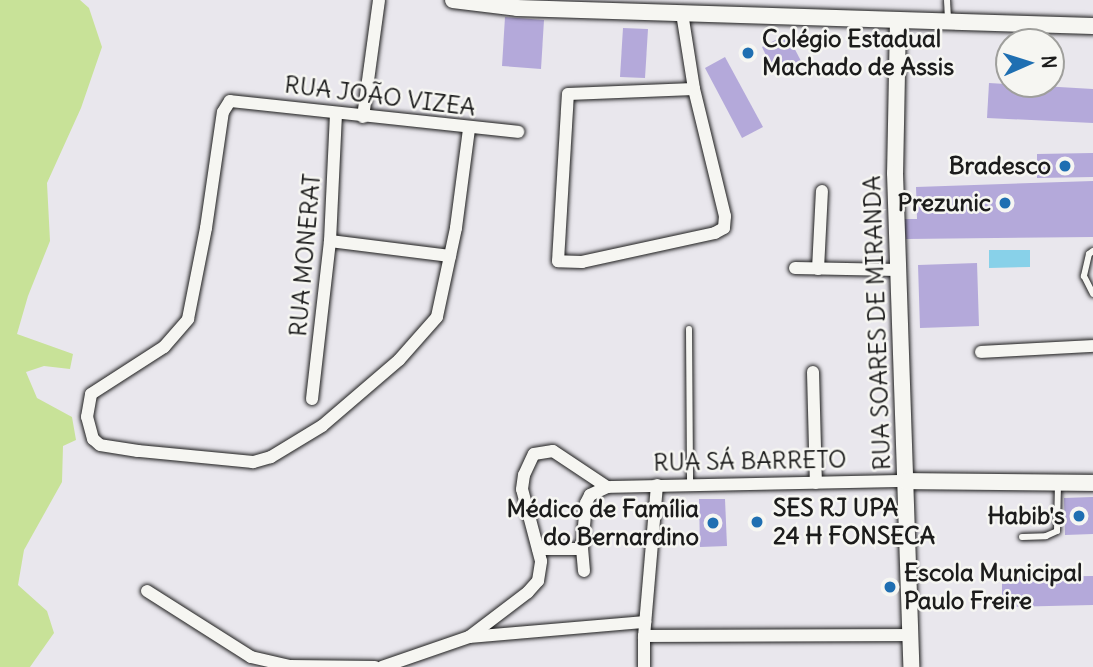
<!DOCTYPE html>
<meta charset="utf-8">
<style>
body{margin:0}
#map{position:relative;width:1093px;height:667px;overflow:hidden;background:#e9e7ed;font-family:Delius,sans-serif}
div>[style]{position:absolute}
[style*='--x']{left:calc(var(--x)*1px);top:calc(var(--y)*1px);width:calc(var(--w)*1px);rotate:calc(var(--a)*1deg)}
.green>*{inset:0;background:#c8e298}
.water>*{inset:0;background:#88d1e9}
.building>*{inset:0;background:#b4a9da}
.roads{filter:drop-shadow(0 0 2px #1c1c1c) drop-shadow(0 0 2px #1c1c1c)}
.lane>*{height:6px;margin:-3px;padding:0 3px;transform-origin:3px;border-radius:3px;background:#f6f6f2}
.street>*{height:12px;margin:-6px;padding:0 6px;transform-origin:6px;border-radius:6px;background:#f6f6f2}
.secondary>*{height:16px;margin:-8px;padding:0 8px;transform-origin:8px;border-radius:8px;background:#f6f6f2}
.dots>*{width:19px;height:19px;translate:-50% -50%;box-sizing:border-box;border:4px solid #f6f6f2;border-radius:50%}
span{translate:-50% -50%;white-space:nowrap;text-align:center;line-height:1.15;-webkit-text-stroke:5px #f6f6f2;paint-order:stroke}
.poi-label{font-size:24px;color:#1c1c1c;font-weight:700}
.left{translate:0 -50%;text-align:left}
.right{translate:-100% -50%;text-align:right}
.street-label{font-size:24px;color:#1c1c1c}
.north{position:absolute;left:995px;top:28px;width:70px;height:70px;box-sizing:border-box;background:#f6f6f2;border:2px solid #9f9f9c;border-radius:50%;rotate:87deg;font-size:19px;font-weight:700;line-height:28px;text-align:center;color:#1c1c1c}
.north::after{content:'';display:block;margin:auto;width:24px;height:32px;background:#1f6fb2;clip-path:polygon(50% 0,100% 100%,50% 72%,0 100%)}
</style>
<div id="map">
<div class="green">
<div style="clip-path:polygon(0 0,80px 0,89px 8px,102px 47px,81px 108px,47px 183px,50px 241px,28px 296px,17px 334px,73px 354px,70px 369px,44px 366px,26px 372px,37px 398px,72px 417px,76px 440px,63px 446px,62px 482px,24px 550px,18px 585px,47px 611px,54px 633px,30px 667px,0 667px)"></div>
</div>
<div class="water">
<div style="clip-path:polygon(989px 250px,1030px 250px,1030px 267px,989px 268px)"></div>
</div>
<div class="building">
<div style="clip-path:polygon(505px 17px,544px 20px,541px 69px,502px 66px)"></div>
<div style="clip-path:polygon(623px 28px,648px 29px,645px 78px,620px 77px)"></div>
<div style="clip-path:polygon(787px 34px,802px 63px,776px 76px,762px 47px)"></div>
<div style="clip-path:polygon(725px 57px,763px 127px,742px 138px,705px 68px)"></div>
<div style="clip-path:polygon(989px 83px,1093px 89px,1093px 123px,987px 118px)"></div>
<div style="clip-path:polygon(1093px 153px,1093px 177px,1037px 178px,1037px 154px)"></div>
<div style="clip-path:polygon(1093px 181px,1093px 237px,906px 239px,904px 219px,917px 219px,916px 187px)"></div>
<div style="clip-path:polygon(977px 263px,979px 326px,920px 328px,918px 265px)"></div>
<div style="clip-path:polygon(1093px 497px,1093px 534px,1065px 535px,1064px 498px)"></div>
<div style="clip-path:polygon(699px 499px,725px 499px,727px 546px,700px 547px)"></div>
<div style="clip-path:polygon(1093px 576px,1093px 605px,1002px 607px,1002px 577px)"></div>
</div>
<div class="roads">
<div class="lane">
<div style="--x:947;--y:0;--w:21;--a:87"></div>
<div style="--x:1093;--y:251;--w:5;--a:143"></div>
<div style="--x:1089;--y:254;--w:23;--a:103"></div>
<div style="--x:1084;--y:276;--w:20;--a:63"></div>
<div style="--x:689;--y:329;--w:156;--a:89.6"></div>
<div style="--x:1022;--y:537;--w:24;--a:-2"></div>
<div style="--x:1046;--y:536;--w:12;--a:-24"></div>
<div style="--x:1057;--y:531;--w:46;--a:-88.8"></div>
</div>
<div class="street">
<div style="--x:682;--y:13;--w:77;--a:81"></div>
<div style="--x:694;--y:89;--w:131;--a:76.3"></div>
<div style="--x:725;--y:216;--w:12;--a:95"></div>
<div style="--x:724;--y:228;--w:10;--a:151"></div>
<div style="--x:715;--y:233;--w:136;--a:167.7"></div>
<div style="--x:582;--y:262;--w:24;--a:-178"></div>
<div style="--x:558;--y:261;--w:167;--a:-86.6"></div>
<div style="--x:568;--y:94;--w:126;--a:-2.3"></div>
<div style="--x:363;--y:117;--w:118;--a:-82.2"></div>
<div style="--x:469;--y:129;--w:100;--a:97.5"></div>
<div style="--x:456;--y:228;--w:91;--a:102.1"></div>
<div style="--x:437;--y:317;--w:57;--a:131.5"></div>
<div style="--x:399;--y:360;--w:101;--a:139.4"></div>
<div style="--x:322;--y:426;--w:60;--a:148.7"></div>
<div style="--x:271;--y:457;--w:19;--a:164"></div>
<div style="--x:253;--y:462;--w:116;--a:-174.5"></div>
<div style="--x:138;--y:451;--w:38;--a:-171"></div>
<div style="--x:100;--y:445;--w:9;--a:-139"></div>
<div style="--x:93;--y:439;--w:23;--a:-105"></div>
<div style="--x:87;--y:417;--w:23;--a:-80"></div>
<div style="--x:91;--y:394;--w:87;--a:-32.8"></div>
<div style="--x:164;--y:347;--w:37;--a:-49"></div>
<div style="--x:188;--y:319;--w:93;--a:-78.8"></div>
<div style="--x:206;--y:228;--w:117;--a:-81.7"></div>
<div style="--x:223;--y:112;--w:13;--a:-58"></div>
<div style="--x:230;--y:101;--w:290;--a:6.1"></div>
<div style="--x:330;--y:241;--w:121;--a:7.1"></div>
<div style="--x:795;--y:268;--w:103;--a:1.1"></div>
<div style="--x:818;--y:269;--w:78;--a:-87.1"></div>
<div style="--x:981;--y:352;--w:112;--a:-3.1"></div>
<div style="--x:813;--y:372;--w:111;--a:88.5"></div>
<div style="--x:312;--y:399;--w:159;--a:-83.5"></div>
<div style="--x:330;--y:241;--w:127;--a:-87.3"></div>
<div style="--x:657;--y:485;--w:152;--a:94.9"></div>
<div style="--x:644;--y:636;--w:267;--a:-0.2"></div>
<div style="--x:538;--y:549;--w:44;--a:0"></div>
<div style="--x:584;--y:571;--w:22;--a:-95"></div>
<div style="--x:582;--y:549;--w:46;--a:-85"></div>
<div style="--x:586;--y:503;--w:9;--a:-63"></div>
<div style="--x:590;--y:495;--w:19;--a:-25"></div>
<div style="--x:607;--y:487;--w:298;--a:-1.2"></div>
<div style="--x:147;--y:591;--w:123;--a:32.4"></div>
<div style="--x:251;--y:657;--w:40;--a:13"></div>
<div style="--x:290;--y:666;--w:85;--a:0.7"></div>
<div style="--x:469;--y:637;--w:74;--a:-37.3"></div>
<div style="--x:528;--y:592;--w:15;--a:-48"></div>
<div style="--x:538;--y:581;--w:20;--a:-81"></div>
<div style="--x:541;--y:561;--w:74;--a:-104.8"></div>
<div style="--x:522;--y:489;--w:14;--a:-82"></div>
<div style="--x:524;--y:475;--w:23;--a:-65"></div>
<div style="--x:534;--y:454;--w:19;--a:-9"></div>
<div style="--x:553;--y:451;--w:65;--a:33.7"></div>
<div style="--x:382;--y:667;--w:92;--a:-19"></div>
<div style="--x:469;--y:637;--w:177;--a:-4.9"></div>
<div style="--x:644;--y:667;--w:31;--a:-90"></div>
</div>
<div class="secondary">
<div style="--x:453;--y:0;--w:64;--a:7.1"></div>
<div style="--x:517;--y:8;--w:576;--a:1.79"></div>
<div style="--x:898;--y:20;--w:153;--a:91.1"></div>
<div style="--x:895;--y:173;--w:494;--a:88.1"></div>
<div style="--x:905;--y:481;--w:188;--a:0.6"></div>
</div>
</div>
<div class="dots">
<div style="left:748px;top:53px;background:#1f6fb2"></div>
<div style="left:1065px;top:166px;background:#1f6fb2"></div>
<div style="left:1005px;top:203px;background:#1f6fb2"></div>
<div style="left:1079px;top:516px;background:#1f6fb2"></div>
<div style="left:757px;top:522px;background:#1f6fb2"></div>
<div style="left:713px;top:523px;background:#1f6fb2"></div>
<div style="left:890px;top:587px;background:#1f6fb2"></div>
</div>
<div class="poi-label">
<span class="left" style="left:762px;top:53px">Colégio Estadual<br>Machado de Assis</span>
<span class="right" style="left:1051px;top:166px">Bradesco</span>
<span class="right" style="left:991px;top:203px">Prezunic</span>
<span class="left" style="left:773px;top:522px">SES RJ UPA<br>24 H FONSECA</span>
<span class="right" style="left:699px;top:523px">Médico de Família<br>do Bernardino</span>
<span class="right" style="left:1065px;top:516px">Habib's</span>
<span class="left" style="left:904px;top:587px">Escola Municipal<br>Paulo Freire</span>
</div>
<div class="street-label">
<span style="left:380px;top:96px;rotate:7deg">RUA JOÃO VIZEA</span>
<span style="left:305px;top:255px;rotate:-85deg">RUA MONERAT</span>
<span style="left:877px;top:323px;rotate:-92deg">RUA SOARES DE MIRANDA</span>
<span style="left:750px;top:461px;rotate:-1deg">RUA SÁ BARRETO</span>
</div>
<div class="north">N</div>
</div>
